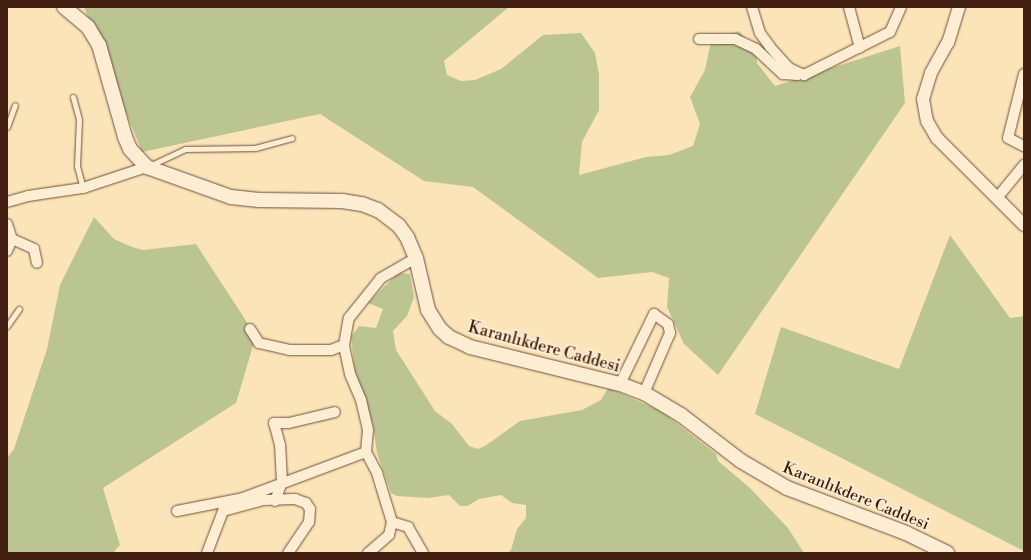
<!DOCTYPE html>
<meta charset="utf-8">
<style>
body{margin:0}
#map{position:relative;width:1031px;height:560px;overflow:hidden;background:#fce4b9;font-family:"Libre Bodoni",serif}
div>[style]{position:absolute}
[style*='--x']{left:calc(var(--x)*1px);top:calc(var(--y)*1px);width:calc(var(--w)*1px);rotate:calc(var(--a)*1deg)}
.green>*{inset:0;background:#bbc592}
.roads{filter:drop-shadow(0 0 1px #70503a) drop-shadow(0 0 1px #70503a)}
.service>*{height:5px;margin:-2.5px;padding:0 2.5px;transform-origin:2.5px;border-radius:2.5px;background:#fdedd2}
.minor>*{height:10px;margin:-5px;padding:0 5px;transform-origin:5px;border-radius:5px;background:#fdedd2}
.tertiary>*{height:12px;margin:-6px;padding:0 6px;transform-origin:6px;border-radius:6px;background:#fdedd2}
.secondary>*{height:14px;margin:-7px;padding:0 7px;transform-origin:7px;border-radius:7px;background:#fdedd2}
span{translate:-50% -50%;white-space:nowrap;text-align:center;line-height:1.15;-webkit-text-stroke:3.5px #fdedd2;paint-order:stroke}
.street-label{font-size:16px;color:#421e10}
.frame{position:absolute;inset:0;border:8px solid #421e10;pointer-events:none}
</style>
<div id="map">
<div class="green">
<div style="clip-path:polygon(84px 7px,509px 7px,444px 61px,447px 75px,461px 81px,475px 80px,501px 69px,543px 35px,581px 33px,595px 53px,599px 75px,599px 110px,582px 142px,579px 175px,646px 157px,669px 155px,693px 146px,700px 124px,690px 97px,705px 70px,711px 41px,739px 31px,756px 50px,757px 63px,775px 86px,900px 46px,905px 103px,718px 375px,684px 344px,667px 307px,669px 278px,652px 272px,598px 278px,473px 187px,424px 181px,320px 114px,142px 152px)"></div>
<div style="clip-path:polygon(94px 217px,114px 239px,132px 247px,143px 250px,196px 244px,256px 336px,236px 403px,103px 488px,120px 545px,113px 553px,7px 553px,7px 458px,14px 449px,47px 349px,60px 285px)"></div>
<div style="clip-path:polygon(950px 235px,1010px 318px,1024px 316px,1024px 551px,755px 414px,781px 327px,899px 369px)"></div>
<div style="clip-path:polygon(398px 273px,410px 274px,414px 297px,407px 316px,393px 331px,396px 350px,435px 411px,452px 424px,469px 446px,478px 449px,485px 446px,520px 421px,582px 410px,601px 400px,608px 388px,661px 411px,716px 454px,718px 461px,750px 488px,788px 528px,804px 553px,507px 553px,511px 550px,517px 529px,526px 518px,526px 505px,512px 503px,501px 495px,479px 499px,467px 506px,460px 506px,449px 495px,428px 498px,397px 496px,391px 493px,377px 453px,373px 424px,355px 371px,351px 337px,359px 326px,376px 328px,383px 309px,368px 303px)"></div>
</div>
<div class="roads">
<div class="service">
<div style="--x:73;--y:97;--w:23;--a:75"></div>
<div style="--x:79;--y:119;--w:47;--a:92.4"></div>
<div style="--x:77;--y:166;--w:23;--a:75"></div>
<div style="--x:7;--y:127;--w:23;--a:-70"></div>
<div style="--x:149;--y:166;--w:40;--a:-25"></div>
<div style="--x:185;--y:149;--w:70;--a:-0.8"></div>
<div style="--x:255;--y:148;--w:38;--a:-15"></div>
<div style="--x:7;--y:326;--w:21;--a:-55"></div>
</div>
<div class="minor">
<div style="--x:752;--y:7;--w:27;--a:73"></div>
<div style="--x:760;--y:33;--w:17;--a:54"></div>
<div style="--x:770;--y:47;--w:28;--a:48"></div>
<div style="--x:789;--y:68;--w:17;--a:25"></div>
<div style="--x:804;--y:75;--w:96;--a:-26.6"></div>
<div style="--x:890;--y:32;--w:27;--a:-66"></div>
<div style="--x:849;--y:7;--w:42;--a:75"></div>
<div style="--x:699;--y:39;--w:36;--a:0"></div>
<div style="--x:735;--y:39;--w:23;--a:25"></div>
<div style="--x:756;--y:49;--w:37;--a:43"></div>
<div style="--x:783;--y:74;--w:15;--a:4"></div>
<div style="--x:1024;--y:74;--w:66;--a:104"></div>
<div style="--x:1008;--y:138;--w:18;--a:27"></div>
<div style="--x:997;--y:198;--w:43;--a:-50.7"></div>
<div style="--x:7;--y:202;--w:22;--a:-16"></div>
<div style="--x:28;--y:196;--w:56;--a:-8.3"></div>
<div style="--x:83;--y:188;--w:67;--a:-18.2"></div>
<div style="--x:7;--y:224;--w:16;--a:72"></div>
<div style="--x:12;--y:239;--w:13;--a:113"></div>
<div style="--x:12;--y:239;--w:24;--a:24"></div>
<div style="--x:34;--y:249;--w:14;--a:78"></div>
<div style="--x:250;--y:329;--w:17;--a:57"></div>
<div style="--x:259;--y:343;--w:31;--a:13"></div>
<div style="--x:289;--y:350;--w:42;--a:0"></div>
<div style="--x:331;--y:350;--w:14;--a:-21"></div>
<div style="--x:620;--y:384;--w:78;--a:-64.1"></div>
<div style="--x:654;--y:314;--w:17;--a:36"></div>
<div style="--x:668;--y:324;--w:9;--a:77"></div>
<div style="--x:670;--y:333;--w:65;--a:113.4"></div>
<div style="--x:366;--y:452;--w:24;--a:62"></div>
<div style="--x:377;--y:473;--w:51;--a:73"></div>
<div style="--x:392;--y:522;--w:13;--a:103"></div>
<div style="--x:389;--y:535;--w:28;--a:139"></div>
<div style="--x:275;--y:501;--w:20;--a:-70"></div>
<div style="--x:282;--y:482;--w:37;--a:-93"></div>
<div style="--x:280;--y:445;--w:23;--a:-105"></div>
<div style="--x:274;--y:423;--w:15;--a:0"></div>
<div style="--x:289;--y:423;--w:47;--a:-13.4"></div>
<div style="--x:177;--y:511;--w:67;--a:-11.1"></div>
<div style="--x:243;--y:498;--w:131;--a:-20.5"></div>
<div style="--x:366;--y:452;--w:22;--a:-85"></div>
<div style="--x:368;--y:430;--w:31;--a:-103"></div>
<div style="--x:361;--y:400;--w:28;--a:-113"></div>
<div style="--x:350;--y:374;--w:30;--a:-102"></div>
<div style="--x:344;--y:345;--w:27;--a:-80"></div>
<div style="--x:349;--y:318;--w:51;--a:-51.3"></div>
<div style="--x:381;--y:278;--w:40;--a:-29.7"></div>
<div style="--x:392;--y:522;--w:17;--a:17"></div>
<div style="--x:408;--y:527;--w:30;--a:60"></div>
<div style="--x:207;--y:553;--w:45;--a:-69.1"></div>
<div style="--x:223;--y:511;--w:41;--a:-15.4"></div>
<div style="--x:263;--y:500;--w:32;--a:-2"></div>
<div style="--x:295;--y:499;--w:12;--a:20"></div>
<div style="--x:306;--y:503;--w:7;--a:56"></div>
<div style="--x:310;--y:509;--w:13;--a:94"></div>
<div style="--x:309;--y:522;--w:37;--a:124"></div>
</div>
<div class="tertiary">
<div style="--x:959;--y:7;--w:37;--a:107"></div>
<div style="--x:948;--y:42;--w:35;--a:119"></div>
<div style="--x:931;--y:73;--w:27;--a:107"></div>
<div style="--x:923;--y:99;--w:22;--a:80"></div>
<div style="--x:927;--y:121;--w:20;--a:60"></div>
<div style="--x:937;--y:138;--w:123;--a:45"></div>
</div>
<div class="secondary">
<div style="--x:64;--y:7;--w:31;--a:40"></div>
<div style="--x:88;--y:27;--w:21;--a:59"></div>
<div style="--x:99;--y:45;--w:96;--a:74.2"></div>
<div style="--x:125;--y:137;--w:13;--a:67"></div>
<div style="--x:130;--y:149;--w:25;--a:47"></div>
<div style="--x:147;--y:167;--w:89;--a:19.7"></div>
<div style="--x:231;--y:197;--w:28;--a:6"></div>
<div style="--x:259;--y:200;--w:83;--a:0.7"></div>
<div style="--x:342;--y:201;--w:20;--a:9"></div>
<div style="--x:362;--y:204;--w:17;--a:21"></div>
<div style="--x:378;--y:210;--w:26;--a:37"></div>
<div style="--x:399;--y:226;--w:14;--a:54"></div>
<div style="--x:407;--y:237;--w:23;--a:67"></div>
<div style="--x:416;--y:258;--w:53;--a:77"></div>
<div style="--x:428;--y:310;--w:22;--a:58"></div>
<div style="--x:440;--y:329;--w:12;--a:42"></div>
<div style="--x:449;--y:337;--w:23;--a:25"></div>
<div style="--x:470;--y:347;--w:154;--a:13.9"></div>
<div style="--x:620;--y:384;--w:26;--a:21"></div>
<div style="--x:644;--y:393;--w:43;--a:30.7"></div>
<div style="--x:681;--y:415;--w:76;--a:37.5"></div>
<div style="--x:741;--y:461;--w:53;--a:30.4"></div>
<div style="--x:787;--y:488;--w:127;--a:20.7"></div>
<div style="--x:906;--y:533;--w:46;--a:26"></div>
</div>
</div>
<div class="street-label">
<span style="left:544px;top:347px;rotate:15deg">Karanlıkdere Caddesi</span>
<span style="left:856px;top:496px;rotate:22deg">Karanlıkdere Caddesi</span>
</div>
<div class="frame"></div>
</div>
